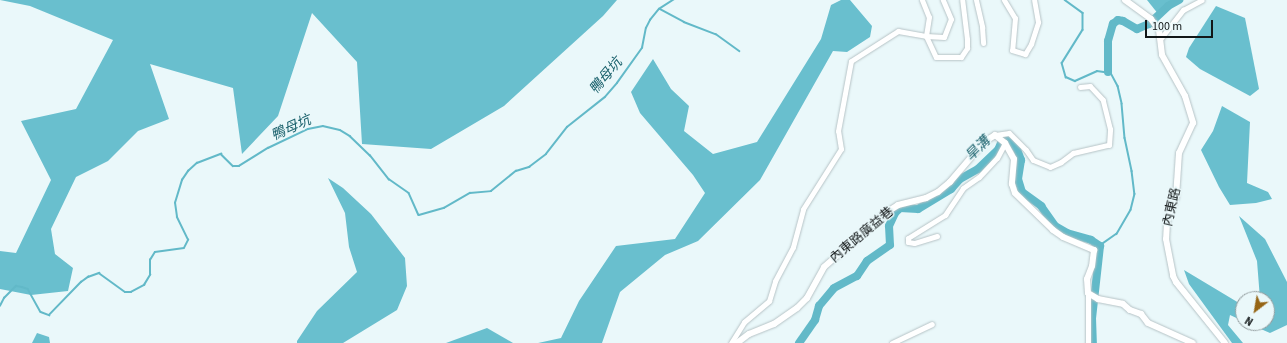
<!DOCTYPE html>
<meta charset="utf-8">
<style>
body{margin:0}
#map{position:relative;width:1287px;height:343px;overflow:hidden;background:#eaf8fa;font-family:"Source Sans 3","Noto Sans TC",sans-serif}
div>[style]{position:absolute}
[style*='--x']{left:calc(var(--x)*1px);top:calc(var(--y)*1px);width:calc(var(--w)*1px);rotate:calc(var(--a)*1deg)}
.forest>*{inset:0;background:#69bfce}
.stream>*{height:1.5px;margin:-0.75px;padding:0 0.75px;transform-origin:0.75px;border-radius:0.75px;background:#62b9c8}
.river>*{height:8px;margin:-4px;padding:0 4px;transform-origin:4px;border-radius:4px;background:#62b9c8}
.roads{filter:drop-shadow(0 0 1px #b6c3c6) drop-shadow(0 0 1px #b6c3c6)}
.minor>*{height:5px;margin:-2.5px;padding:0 2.5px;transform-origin:2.5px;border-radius:2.5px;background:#fff}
.tertiary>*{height:6px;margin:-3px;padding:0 3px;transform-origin:3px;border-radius:3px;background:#fff}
span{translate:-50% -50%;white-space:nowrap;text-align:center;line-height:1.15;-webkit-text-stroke:3px #eaf8fa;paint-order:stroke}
.street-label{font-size:13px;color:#121718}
.water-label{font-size:14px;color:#1a616c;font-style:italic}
.north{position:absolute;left:1235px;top:291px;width:40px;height:40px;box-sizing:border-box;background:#eaf8fa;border:1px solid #949ea0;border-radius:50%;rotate:211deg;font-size:11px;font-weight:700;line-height:16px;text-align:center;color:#121718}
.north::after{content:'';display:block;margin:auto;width:14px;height:18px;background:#956515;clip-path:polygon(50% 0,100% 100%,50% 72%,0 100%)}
.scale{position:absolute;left:1145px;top:20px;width:68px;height:18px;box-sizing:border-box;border:2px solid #121718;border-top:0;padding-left:5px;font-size:12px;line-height:14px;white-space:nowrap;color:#121718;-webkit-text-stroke:3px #eaf8fa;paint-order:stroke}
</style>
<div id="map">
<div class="forest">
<div style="clip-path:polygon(0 0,617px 0,603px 16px,504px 106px,431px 149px,362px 144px,357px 62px,312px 13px,278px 116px,242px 154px,233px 88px,150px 64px,169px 119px,138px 131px,108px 161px,76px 177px,51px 229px,55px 254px,73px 268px,68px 291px,31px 295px,0 289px,0 251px,16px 253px,51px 180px,21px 121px,76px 109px,113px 40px,30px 6px)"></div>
<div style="clip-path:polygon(841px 0,850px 0,872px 26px,870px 37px,847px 52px,833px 51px,760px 180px,698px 241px,665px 255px,620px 292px,602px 343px,538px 343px,561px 338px,579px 301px,616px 246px,675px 239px,705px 193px,693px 175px,640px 113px,631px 92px,653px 59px,671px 89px,689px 106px,684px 131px,713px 154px,757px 142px,821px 39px,831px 5px)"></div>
<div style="clip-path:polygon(1147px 0,1183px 0,1159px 15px)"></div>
<div style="clip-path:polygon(1216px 6px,1245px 18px,1259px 89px,1250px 96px,1200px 69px,1186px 57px,1189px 48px)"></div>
<div style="clip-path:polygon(1222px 106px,1250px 122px,1247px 183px,1268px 192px,1272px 199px,1256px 203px,1230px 205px,1219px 187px,1201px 150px,1213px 131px)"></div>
<div style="clip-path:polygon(328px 178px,343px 188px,371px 214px,405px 258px,407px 286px,397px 310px,343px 343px,297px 343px,297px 341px,317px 311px,357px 272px,349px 247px,345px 213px)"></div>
<div style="clip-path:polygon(1239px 216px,1265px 239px,1287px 282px,1287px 325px,1270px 333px,1247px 323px,1267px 323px,1267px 299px,1260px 299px,1257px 261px)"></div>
<div style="clip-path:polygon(1184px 270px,1239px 303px,1243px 303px,1243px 321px,1230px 315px,1228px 325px,1243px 343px,1232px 343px,1189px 284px)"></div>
<div style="clip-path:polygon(487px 328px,513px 343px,446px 343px)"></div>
<div style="clip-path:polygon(37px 333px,49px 337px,50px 343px,32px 343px)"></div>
</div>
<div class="stream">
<div style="--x:1065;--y:0;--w:22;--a:36"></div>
<div style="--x:1083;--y:13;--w:17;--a:90"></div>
<div style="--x:1083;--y:30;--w:39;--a:122"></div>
<div style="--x:1062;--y:63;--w:15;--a:74"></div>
<div style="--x:1066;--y:77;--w:10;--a:24"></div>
<div style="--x:1075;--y:81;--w:24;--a:-24"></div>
<div style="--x:1097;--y:71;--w:14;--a:8"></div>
<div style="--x:1111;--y:73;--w:15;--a:62"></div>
<div style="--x:1118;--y:86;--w:18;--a:77"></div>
<div style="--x:1122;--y:104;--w:34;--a:85"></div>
<div style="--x:1125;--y:138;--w:34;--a:78"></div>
<div style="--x:1132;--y:171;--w:23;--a:83"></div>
<div style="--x:1135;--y:194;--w:16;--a:104"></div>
<div style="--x:1131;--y:210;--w:28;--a:120"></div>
<div style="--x:1117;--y:234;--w:21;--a:145"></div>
<div style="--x:660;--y:9;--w:27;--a:28"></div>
<div style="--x:684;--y:22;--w:34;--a:21"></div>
<div style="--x:716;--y:34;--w:29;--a:36"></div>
<div style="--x:0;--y:306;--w:9;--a:-63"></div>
<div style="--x:4;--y:298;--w:17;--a:-45"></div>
<div style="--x:16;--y:286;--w:6;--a:9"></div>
<div style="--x:22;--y:287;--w:6;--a:18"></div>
<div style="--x:28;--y:289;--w:26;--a:61"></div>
<div style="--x:41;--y:312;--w:9;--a:21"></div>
<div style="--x:49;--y:315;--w:46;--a:-45.9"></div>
<div style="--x:81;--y:282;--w:9;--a:-36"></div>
<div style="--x:88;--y:277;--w:12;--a:-20"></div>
<div style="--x:99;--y:273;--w:32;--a:36"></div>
<div style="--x:125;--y:292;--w:6;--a:0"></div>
<div style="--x:131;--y:292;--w:15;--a:-28"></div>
<div style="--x:144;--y:285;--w:12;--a:-59"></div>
<div style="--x:150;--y:275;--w:15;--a:-90"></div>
<div style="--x:150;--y:260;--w:9;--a:-58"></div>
<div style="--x:155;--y:252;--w:29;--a:-8"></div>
<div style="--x:184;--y:248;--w:9;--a:-63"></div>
<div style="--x:188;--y:240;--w:25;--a:-116"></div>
<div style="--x:177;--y:217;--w:14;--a:-98"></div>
<div style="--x:175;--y:203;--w:24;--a:-73"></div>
<div style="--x:182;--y:180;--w:11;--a:-56"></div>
<div style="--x:188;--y:171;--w:12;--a:-42"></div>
<div style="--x:197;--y:163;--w:26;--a:-21"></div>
<div style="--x:221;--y:154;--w:17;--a:45"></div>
<div style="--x:233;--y:166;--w:6;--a:0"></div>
<div style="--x:239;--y:166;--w:34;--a:-32"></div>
<div style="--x:268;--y:148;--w:44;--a:-25.4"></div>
<div style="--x:308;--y:129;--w:15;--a:-11"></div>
<div style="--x:323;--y:126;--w:17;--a:13"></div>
<div style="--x:340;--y:130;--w:12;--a:31"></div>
<div style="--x:350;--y:136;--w:28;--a:44"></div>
<div style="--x:370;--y:155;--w:31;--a:52"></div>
<div style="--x:389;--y:179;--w:24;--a:35"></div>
<div style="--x:409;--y:193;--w:24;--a:66"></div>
<div style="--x:419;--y:215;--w:26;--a:-16"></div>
<div style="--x:444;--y:208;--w:30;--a:-30"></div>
<div style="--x:470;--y:193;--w:21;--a:-5"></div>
<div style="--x:491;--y:191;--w:32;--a:-39"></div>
<div style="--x:516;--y:171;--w:14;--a:-17"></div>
<div style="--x:529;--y:167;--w:21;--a:-37"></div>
<div style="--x:546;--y:154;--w:34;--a:-52"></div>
<div style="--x:567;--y:127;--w:48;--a:-38.3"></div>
<div style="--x:605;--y:97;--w:18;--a:-49"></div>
<div style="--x:617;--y:83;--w:43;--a:-54.5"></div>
<div style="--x:642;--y:48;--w:20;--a:-79"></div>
<div style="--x:646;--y:28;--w:9;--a:-63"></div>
<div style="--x:650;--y:20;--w:14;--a:-51"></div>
<div style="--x:659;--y:9;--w:17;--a:-33"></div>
</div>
<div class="river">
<div style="--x:1108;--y:72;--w:31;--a:-90"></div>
<div style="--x:1108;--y:41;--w:18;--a:-74"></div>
<div style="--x:1113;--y:24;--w:6;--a:-39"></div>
<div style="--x:1118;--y:20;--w:5;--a:11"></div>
<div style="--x:1123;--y:21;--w:16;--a:30"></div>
<div style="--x:1137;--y:29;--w:13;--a:-23"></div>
<div style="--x:1149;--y:24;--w:26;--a:-43"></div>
<div style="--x:1168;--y:6;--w:13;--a:-29"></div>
<div style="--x:799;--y:343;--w:28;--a:-55"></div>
<div style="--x:815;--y:320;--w:15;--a:-74"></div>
<div style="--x:819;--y:306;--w:23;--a:-50"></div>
<div style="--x:834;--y:288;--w:26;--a:-28"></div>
<div style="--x:857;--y:276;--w:18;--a:-56"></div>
<div style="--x:867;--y:261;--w:28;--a:-35"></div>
<div style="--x:890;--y:245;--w:19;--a:-93"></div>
<div style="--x:889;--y:226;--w:14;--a:-65"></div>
<div style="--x:895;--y:213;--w:7;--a:-45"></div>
<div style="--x:900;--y:208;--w:18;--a:3"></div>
<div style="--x:918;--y:209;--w:39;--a:-31"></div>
<div style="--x:951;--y:189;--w:13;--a:-48"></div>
<div style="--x:960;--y:179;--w:21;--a:-29"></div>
<div style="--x:978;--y:169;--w:28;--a:-44"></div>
<div style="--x:998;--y:150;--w:13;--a:-67"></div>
<div style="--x:1003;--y:138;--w:5;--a:0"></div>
<div style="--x:1008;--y:138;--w:14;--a:51"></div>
<div style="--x:1017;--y:149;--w:12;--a:70"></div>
<div style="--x:1021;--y:160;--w:19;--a:99"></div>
<div style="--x:1018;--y:179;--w:14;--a:73"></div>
<div style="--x:1022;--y:192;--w:24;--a:36"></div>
<div style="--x:1041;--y:206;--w:24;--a:55"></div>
<div style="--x:1055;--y:226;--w:14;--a:30"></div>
<div style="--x:1067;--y:233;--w:25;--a:16"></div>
<div style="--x:1091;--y:240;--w:11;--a:34"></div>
<div style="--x:1100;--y:246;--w:72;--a:96.3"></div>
<div style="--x:1092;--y:318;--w:25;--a:88"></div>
</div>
<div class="roads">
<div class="minor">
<div style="--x:922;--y:0;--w:18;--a:68"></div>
<div style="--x:929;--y:17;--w:19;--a:99"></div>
<div style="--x:926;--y:36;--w:23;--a:65"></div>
<div style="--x:936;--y:57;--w:25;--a:0"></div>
<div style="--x:961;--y:57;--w:11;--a:-56"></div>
<div style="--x:967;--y:48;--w:9;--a:-90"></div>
<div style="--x:967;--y:39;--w:39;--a:-97"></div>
<div style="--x:976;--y:0;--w:28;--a:77"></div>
<div style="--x:982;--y:27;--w:16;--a:86"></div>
<div style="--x:1004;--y:0;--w:21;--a:59"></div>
<div style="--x:1015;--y:18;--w:32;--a:95"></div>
<div style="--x:1012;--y:50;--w:14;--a:17"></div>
<div style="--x:1025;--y:54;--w:12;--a:-59"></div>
<div style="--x:1031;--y:44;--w:23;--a:-72"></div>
<div style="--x:1038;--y:22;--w:22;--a:-100"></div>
<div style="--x:1161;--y:38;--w:36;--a:-52"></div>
<div style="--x:1183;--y:10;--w:21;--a:-28"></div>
<div style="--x:995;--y:135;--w:14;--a:-8"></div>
<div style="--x:1009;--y:133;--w:24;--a:45"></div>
<div style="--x:1026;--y:150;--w:12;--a:55"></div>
<div style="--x:1033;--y:160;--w:18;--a:22"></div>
<div style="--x:1050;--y:167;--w:12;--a:-24"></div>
<div style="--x:1061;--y:162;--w:15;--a:-37"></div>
<div style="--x:1073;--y:153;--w:37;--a:-13"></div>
<div style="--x:1109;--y:145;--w:16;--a:-86"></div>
<div style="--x:1110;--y:129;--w:30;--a:-104"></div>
<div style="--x:1103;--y:100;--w:19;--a:-133"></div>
<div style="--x:1090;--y:86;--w:10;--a:174"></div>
<div style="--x:937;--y:236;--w:24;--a:163"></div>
<div style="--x:914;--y:243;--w:6;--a:-171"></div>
<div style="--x:908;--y:242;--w:4;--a:-90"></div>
<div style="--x:908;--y:238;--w:44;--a:-31.9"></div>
<div style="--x:945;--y:215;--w:32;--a:-56"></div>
<div style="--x:963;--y:188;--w:19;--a:-35"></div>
<div style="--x:979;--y:177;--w:26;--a:-47"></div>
<div style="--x:997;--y:158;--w:17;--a:-62"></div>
<div style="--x:1088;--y:293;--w:50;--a:90"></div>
<div style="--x:731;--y:343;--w:25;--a:-58"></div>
<div style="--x:744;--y:322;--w:33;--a:-40"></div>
<div style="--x:769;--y:301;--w:21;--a:-73"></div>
<div style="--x:775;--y:281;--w:38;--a:-62"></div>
<div style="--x:793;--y:247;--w:39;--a:-75"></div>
<div style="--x:803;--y:209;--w:71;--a:-57.7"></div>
<div style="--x:841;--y:149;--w:18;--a:-99"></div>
<div style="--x:838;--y:131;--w:71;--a:-79.5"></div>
<div style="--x:851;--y:61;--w:56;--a:-32.6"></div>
<div style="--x:898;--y:31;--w:28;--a:10"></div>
<div style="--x:926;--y:36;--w:18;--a:3"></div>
<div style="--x:944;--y:37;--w:19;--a:-69"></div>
<div style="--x:951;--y:19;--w:21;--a:-113"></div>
<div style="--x:892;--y:343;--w:44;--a:-25.4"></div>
</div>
<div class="tertiary">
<div style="--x:1125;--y:0;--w:32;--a:36"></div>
<div style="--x:1151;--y:19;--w:14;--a:54"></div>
<div style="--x:1159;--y:30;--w:25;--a:83"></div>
<div style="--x:1162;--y:55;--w:47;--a:60.7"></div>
<div style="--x:1185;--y:96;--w:28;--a:73"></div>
<div style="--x:1193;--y:123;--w:33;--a:115"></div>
<div style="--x:1179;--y:153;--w:44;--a:93.9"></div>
<div style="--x:1176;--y:197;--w:27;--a:110"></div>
<div style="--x:1167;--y:222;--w:17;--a:93"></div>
<div style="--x:1166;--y:239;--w:38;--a:79"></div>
<div style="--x:1173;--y:276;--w:7;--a:63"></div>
<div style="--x:1176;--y:282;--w:78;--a:51.2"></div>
<div style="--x:737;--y:343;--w:15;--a:-37"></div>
<div style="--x:749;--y:334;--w:27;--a:-22"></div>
<div style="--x:774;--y:324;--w:28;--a:-35"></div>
<div style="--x:797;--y:308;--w:14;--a:-45"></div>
<div style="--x:807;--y:298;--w:35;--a:-61"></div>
<div style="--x:824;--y:267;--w:84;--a:-41.1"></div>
<div style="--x:887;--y:212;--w:13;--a:-32"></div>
<div style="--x:898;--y:205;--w:29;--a:-14"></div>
<div style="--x:926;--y:198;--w:13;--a:-27"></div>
<div style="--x:938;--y:192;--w:16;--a:-40"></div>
<div style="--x:950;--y:182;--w:52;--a:-49.6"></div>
<div style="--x:984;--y:142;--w:13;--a:-32"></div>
<div style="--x:995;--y:135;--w:13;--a:39"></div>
<div style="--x:1005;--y:143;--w:18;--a:61"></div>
<div style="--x:1014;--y:159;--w:25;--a:95"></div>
<div style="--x:1012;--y:184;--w:9;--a:72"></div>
<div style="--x:1015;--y:193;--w:53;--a:44.2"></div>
<div style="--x:1053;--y:230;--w:12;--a:35"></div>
<div style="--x:1063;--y:237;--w:34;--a:23"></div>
<div style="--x:1094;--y:250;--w:16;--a:97"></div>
<div style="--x:1092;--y:266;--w:14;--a:111"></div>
<div style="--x:1087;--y:279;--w:14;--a:86"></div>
<div style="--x:1088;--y:293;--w:12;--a:31"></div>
<div style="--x:1098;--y:299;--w:25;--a:11"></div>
<div style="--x:1123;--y:304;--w:9;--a:41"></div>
<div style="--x:1130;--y:310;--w:12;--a:20"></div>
<div style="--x:1141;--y:314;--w:11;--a:52"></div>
<div style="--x:1148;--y:323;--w:49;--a:24"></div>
</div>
</div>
<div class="street-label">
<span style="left:1172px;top:207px;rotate:-77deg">內東路</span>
<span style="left:862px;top:235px;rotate:-40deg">內東路廣益巷</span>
</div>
<div class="water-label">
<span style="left:606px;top:76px;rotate:-50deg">鴨母坑</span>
<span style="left:291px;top:128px;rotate:-24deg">鴨母坑</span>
<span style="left:978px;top:149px;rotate:-45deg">旱溝</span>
</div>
<div class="north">N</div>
<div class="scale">100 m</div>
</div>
